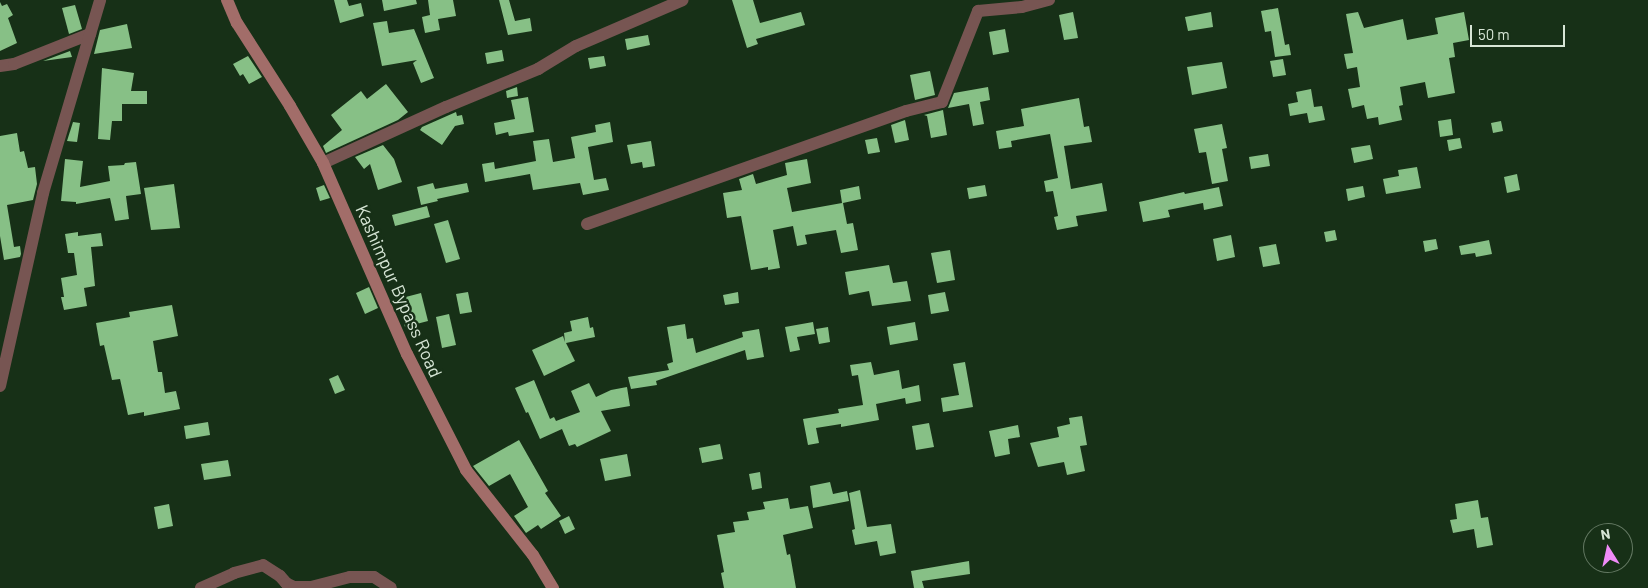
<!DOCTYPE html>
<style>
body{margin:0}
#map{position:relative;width:1648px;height:588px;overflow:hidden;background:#173017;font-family:Barlow,sans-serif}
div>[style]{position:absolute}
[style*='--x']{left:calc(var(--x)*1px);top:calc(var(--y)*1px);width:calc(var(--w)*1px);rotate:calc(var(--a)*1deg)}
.building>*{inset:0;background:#87c086}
.minor>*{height:12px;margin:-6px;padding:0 6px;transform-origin:6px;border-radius:6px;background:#775552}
.tertiary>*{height:12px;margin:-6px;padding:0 6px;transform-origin:6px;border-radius:6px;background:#775552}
.secondary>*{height:12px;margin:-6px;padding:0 6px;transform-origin:6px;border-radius:6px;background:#a26d69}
span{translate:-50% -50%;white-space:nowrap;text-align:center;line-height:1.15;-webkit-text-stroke:5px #173017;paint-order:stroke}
.street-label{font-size:18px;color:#d7e6d6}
.north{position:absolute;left:1583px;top:523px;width:50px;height:50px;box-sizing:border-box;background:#173017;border:1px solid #647963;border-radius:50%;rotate:350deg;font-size:14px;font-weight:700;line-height:20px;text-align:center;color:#d7e6d6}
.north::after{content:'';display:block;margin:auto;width:18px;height:22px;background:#ef8bf7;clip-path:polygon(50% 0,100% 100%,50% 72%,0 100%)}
.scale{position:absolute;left:1470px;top:25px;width:95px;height:22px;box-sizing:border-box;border:2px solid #d7e6d6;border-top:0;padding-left:6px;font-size:15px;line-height:18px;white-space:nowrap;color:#d7e6d6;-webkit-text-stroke:4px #173017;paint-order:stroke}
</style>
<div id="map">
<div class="building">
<div style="clip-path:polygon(334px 0,347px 0,349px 6px,361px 3px,364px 16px,340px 23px)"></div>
<div style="clip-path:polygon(382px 0,416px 0,417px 4px,384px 11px)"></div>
<div style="clip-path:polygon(428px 0,453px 0,456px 16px,438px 19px,440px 30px,425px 33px,422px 17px,430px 15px)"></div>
<div style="clip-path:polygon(499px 0,509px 0,515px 21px,530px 18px,532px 31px,508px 35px)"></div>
<div style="clip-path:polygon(732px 0,753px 0,760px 23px,801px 12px,805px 25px,756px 39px,758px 44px,747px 48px)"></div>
<div style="clip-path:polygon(0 2px,2px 6px,7px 4px,13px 15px,8px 18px,17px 43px,0 51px)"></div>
<div style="clip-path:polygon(75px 5px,82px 29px,69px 34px,62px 8px)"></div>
<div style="clip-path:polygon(1278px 8px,1285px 45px,1289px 44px,1291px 55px,1275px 57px,1271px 31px,1265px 32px,1261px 11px)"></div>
<div style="clip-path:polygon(1073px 12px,1078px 38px,1064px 40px,1059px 15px)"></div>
<div style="clip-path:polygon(1211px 12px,1213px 27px,1188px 31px,1185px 17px)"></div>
<div style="clip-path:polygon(1358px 12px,1364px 28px,1403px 19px,1407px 40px,1438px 34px,1435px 18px,1464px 12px,1469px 40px,1453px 43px,1455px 57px,1449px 58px,1455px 93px,1428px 98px,1425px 82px,1400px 87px,1403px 105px,1399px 106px,1402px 120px,1379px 125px,1378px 117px,1367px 119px,1364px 105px,1352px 108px,1348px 89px,1360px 87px,1357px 67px,1347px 69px,1344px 54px,1353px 53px,1346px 14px)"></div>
<div style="clip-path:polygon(387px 21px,389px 33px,414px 29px,434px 78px,421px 83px,413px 63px,417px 60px,382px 66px,373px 23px)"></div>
<div style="clip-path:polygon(127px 24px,132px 48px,94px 54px,100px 30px)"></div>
<div style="clip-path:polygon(1005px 29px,1009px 52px,993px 55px,989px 32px)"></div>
<div style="clip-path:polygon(648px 35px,650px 45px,627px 50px,625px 39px)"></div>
<div style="clip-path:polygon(502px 50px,504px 61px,487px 64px,485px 53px)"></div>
<div style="clip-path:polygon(70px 51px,72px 57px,43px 61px)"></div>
<div style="clip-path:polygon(248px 56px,262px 77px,249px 84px,243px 74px,240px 76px,233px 64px)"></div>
<div style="clip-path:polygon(604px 56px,606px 66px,590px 69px,588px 58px)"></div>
<div style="clip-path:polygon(1283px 59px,1286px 75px,1273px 77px,1270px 61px)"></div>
<div style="clip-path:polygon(1222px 62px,1227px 88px,1192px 95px,1187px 67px)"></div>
<div style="clip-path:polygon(102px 68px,134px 73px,131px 91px,147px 91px,147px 104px,122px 104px,122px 121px,112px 121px,110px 140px,98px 139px)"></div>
<div style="clip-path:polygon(930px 71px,935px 95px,915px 100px,910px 75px)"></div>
<div style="clip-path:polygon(386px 84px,408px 112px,398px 120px,326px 153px,323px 146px,342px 130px,331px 115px,361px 91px,367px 99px)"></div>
<div style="clip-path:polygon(517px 87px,518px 96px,507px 98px,506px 91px)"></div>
<div style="clip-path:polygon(988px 87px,990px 100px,980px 102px,984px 124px,973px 126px,969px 104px,948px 108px,954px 93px)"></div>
<div style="clip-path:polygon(1311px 89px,1314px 107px,1322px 106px,1325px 120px,1309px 123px,1307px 113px,1290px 116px,1288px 104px,1298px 102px,1296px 92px)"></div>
<div style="clip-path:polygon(528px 97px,534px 132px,509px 136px,508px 132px,496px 135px,494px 123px,515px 119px,511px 100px)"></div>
<div style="clip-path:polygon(1079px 98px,1084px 127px,1089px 126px,1092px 142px,1064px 146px,1071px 189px,1102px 183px,1107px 211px,1076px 216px,1078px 226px,1057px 230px,1054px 217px,1058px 216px,1053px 191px,1046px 192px,1044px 181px,1058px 178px,1050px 134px,1011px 141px,1012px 147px,999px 149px,996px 131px,1024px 126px,1021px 109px)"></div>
<div style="clip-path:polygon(943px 110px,947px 135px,931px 138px,927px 116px,924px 115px)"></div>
<div style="clip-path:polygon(456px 112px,457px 116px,462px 115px,464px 124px,455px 126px,442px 145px,420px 130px,422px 127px)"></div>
<div style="clip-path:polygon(1451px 119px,1453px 135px,1440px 137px,1438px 121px)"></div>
<div style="clip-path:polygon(905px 120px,909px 140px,895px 143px,891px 125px)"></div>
<div style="clip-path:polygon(1501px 121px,1503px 131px,1493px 133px,1491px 123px)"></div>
<div style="clip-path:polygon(73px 122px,80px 123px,77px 142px,67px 141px)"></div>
<div style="clip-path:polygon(610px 122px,613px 142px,588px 147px,594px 180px,606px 178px,609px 190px,583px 195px,580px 183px,533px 190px,530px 174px,485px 182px,482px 164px,494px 162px,495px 169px,536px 161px,533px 141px,549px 139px,553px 162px,575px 158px,571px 137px,596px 132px,595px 125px)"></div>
<div style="clip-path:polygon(1222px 124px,1227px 148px,1222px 149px,1228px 181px,1212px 184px,1206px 152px,1199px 153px,1194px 129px)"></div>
<div style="clip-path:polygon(17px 133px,20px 152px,24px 151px,28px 168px,35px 167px,37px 184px,33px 200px,7px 205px,14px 247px,20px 246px,21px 254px,20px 257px,4px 260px,0 236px,0 136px)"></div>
<div style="clip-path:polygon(877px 138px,880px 152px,868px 154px,865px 140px)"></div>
<div style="clip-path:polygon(1460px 138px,1462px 148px,1449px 151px,1447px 140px)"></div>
<div style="clip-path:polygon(651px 141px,655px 166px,643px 168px,642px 162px,631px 164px,627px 145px)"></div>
<div style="clip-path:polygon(383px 145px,394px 159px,402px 182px,378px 190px,370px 164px,364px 169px,355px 157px)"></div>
<div style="clip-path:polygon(1370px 145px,1373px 159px,1354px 163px,1351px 148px)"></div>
<div style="clip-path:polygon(1268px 154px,1270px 166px,1251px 169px,1249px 157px)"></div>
<div style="clip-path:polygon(65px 159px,83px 161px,80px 187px,110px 181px,108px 166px,124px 165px,125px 163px,136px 162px,141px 194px,126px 196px,129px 219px,115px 221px,110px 198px,76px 204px,76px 202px,61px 201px)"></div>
<div style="clip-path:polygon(807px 159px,811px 183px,787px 188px,792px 212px,842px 203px,840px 190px,859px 186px,861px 199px,843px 203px,847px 224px,853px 223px,858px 250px,841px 253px,836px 230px,805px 235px,807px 244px,797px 246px,793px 226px,773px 230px,780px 268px,768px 270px,768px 267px,751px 270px,741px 216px,727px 218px,723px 193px,742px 190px,739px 179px,753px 174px,756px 184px,787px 175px,785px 163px)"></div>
<div style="clip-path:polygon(1417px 167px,1421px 188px,1386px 194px,1383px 179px,1399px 176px,1398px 170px)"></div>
<div style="clip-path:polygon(1517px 174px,1520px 190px,1507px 193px,1504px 177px)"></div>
<div style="clip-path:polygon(433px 183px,435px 189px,467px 183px,469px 192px,437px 199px,438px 201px,421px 205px,417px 187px)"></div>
<div style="clip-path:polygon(174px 184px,180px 228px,151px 230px,144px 188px)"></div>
<div style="clip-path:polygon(324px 185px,330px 198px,320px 201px,316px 188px)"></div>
<div style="clip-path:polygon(985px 185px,987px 196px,969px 199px,967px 188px)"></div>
<div style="clip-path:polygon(1363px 186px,1365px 197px,1348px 201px,1346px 189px)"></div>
<div style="clip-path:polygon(1219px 187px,1223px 206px,1204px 210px,1203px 203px,1168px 210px,1170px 217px,1143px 222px,1139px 202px,1184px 192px,1185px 194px)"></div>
<div style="clip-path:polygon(427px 206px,430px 217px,395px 226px,392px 215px)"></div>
<div style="clip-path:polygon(448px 220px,460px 259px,446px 263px,434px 224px)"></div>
<div style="clip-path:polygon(1335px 230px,1337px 240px,1326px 242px,1324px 232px)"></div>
<div style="clip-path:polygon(78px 232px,78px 236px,101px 233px,103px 246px,91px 247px,95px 286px,84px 288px,87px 306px,64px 310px,61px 297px,64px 297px,61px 278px,77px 275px,74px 253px,68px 253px,65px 234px)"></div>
<div style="clip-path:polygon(1231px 235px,1235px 257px,1217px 261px,1213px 239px)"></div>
<div style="clip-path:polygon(1436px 239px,1438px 249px,1425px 252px,1423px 241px)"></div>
<div style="clip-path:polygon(1489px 240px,1492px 254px,1476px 257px,1475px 253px,1461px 255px,1459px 246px)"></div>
<div style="clip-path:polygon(1276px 244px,1280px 264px,1263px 267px,1259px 247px)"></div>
<div style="clip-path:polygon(950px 250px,955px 280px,937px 283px,931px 253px)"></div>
<div style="clip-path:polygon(889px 265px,893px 283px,907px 281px,911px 301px,872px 306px,869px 291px,849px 295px,845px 272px)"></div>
<div style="clip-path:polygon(369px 287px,378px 308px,365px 314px,356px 293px)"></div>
<div style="clip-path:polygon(468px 292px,472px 312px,460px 314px,456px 294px)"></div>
<div style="clip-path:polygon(738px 292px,739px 303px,725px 305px,723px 295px)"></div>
<div style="clip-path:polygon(945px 292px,949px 311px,931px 314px,928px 295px)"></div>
<div style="clip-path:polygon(421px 293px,428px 321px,405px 327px,398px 299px)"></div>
<div style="clip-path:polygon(172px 305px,178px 336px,153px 341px,158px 372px,162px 372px,165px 393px,176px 391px,180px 409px,144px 416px,144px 412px,128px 415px,120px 379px,112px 380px,104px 345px,100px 346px,96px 323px,130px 317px,129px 312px)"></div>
<div style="clip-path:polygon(449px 314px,456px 345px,442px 348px,436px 317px)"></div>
<div style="clip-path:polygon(588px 317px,590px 328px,593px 327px,595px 337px,566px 343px,575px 361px,544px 376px,532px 350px,563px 336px,565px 342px,564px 333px,572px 331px,570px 321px)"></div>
<div style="clip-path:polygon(813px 322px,815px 334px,797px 337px,800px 350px,790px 352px,785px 327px)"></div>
<div style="clip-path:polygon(915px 322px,918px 340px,890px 345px,887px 327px)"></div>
<div style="clip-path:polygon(685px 324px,687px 339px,693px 338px,696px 353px,743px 337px,742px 332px,759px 329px,764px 357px,747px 360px,745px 350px,656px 381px,657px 385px,631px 389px,628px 377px,669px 370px,667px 364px,673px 362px,667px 327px)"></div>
<div style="clip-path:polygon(828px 327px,830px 342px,819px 344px,816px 329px)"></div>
<div style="clip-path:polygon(871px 362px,874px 375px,899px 370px,902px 389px,919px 385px,921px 401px,906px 404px,905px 398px,876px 404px,879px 420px,841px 427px,841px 424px,816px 428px,819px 443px,808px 445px,803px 419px,839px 413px,838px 409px,863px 405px,858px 375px,852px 376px,850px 365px)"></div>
<div style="clip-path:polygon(965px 362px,973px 407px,943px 412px,941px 398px,959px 395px,953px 364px)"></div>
<div style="clip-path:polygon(338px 375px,345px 390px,335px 394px,329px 379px)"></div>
<div style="clip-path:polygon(534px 380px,550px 419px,554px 417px,556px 421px,580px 412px,571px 391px,589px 383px,596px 397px,611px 390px,627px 387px,630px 406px,601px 411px,611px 431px,577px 447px,575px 444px,569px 446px,562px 429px,540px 439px,528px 412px,526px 413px,515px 388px)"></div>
<div style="clip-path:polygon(1082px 416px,1087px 445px,1080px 446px,1085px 471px,1067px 475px,1064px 462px,1038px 467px,1030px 443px,1059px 437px,1057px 427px,1070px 424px,1069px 418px)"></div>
<div style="clip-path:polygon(208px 422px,210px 435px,186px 439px,184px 426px)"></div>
<div style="clip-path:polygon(929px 423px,934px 447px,916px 450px,912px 426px)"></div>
<div style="clip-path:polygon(1018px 425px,1020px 437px,1008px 439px,1010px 454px,995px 457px,989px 431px)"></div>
<div style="clip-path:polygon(519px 440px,548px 491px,545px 493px,561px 516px,541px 529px,538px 525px,526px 533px,514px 516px,528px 507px,510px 474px,489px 486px,473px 466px)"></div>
<div style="clip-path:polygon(720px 444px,723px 459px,702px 463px,699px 448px)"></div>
<div style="clip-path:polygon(627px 454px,631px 476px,605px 481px,600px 459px)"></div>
<div style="clip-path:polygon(228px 460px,231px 476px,204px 480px,201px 464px)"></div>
<div style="clip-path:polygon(760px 472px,762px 488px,752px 490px,749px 474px)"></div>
<div style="clip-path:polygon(830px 482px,833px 494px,847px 491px,849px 501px,813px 508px,810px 486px)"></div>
<div style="clip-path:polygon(860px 490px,867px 527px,891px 524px,896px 553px,880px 556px,877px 541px,855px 545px,852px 530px,855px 529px,849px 493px)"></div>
<div style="clip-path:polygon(788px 498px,790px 509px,808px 506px,813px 528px,783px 535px,787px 555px,790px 554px,796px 588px,724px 588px,721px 573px,724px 572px,717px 535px,735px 532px,733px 522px,749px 520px,747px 512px,765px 509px,763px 502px)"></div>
<div style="clip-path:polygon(1478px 500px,1481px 518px,1488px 517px,1493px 545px,1477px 548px,1474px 529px,1453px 533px,1450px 520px,1457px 519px,1455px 504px)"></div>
<div style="clip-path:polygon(169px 504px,173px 526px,158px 529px,154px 507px)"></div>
<div style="clip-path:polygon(569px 516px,575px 529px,565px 534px,559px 521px)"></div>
<div style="clip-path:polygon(969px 561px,970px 574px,922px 581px,924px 588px,914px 588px,911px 571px)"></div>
</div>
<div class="minor">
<div style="--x:0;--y:66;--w:14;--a:-8"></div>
<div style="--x:14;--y:64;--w:82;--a:-21.5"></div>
<div style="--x:323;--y:163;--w:135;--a:-24.5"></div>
<div style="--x:446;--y:107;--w:100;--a:-22.4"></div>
<div style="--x:538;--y:69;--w:44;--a:-31.2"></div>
<div style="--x:576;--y:46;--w:116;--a:-23.3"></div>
<div style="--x:587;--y:224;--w:338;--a:-19.5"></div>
<div style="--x:906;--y:111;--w:37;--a:-14"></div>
<div style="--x:942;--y:102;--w:98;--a:-68.4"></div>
<div style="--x:978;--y:11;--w:44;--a:-5.2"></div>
<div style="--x:1022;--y:7;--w:28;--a:-15"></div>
<div style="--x:201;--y:588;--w:36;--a:-24"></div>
<div style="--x:234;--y:573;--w:30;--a:-15"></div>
<div style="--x:263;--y:565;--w:20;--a:33"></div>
<div style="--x:280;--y:576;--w:9;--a:49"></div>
<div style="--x:286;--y:583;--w:9;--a:27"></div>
<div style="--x:294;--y:587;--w:17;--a:0"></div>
<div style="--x:311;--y:587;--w:40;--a:-14.4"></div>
<div style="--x:350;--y:577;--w:24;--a:0"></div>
<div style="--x:374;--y:577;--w:20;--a:33"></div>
</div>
<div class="tertiary">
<div style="--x:0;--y:386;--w:198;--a:-77.4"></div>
<div style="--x:43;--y:193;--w:201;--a:-73.5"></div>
</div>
<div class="secondary">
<div style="--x:227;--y:0;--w:25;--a:67"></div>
<div style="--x:237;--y:23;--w:98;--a:57.4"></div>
<div style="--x:290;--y:106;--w:66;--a:59.9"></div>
<div style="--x:323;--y:163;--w:209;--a:66.3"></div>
<div style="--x:407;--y:354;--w:130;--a:63"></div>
<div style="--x:466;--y:470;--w:108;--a:51.8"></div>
<div style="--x:533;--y:555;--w:39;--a:59"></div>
</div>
<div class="street-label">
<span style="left:399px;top:291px;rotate:66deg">Kashimpur Bypass Road</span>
</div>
<div class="north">N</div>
<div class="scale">50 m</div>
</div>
